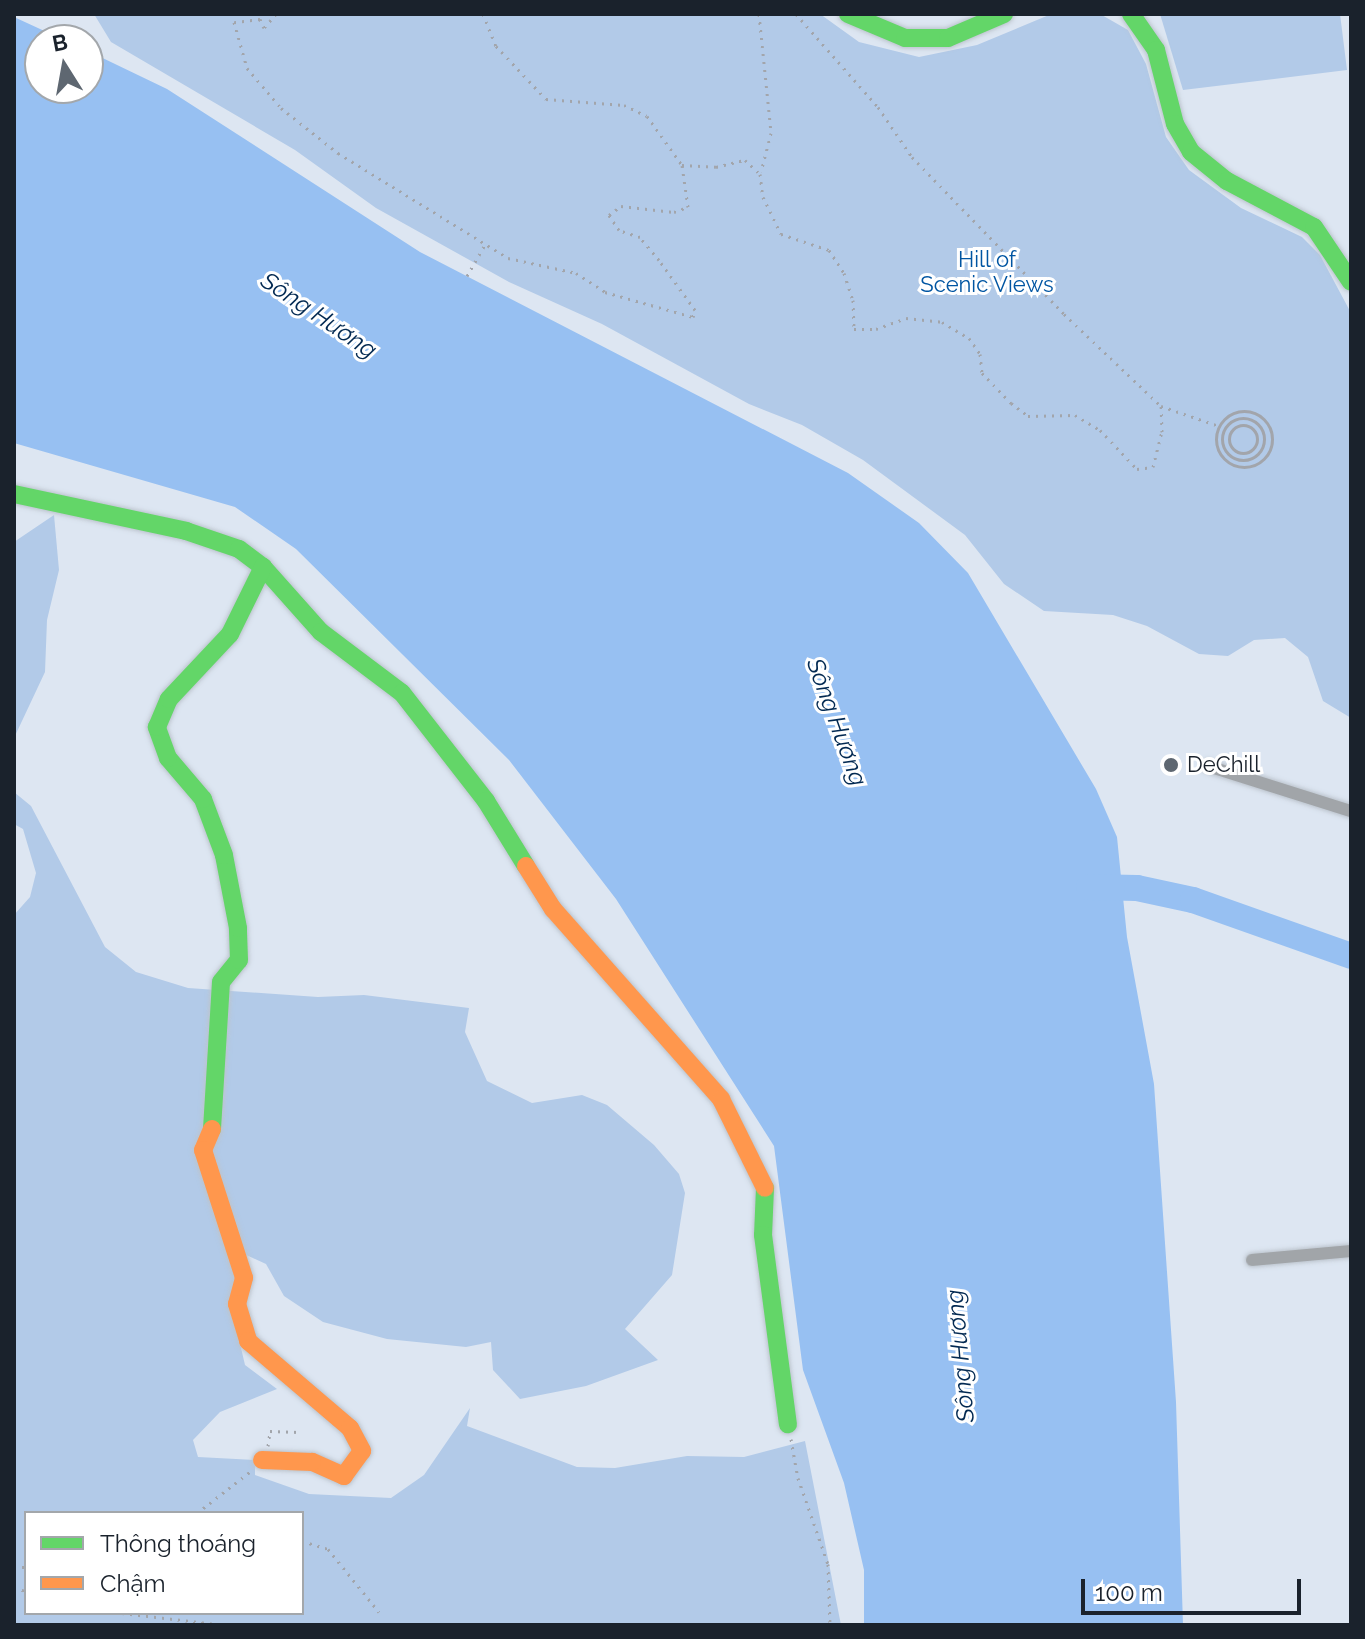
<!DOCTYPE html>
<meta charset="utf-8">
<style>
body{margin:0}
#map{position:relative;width:1365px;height:1639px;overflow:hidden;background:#dde6f2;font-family:Raleway,sans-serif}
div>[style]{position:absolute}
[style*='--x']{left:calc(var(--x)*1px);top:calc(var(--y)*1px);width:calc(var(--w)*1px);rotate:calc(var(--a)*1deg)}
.green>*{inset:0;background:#b2cae8}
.water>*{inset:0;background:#97c0f2}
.river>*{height:26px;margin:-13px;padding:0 13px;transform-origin:13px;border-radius:13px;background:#97c0f2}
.path>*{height:3px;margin-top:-1.5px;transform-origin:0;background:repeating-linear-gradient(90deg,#a2a5ab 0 2px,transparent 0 8px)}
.path>.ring{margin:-1.5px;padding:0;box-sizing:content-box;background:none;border:3px solid #a2a5ab;border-radius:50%}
.roads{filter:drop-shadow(0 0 2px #bcc4cd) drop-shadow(0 0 2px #bcc4cd)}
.street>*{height:12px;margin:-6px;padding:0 6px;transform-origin:6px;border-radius:6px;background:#a1a5a9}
.fast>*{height:18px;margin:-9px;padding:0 9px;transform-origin:9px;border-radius:9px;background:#63d668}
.slow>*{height:18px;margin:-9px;padding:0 9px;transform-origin:9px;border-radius:9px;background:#ff974d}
.dots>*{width:22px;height:22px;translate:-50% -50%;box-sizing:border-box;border:4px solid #fff;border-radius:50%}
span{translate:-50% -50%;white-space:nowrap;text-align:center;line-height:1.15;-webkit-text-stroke:6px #fff;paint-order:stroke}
.park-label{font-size:22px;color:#0055a2}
.poi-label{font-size:22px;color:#1a222c}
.left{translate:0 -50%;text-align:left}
.water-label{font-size:24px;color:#022952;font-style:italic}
.frame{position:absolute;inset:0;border:16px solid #1a222c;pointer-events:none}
.legend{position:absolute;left:24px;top:1511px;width:280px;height:104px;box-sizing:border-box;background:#fff;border:2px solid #a3a7ab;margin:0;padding:10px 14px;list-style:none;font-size:24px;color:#1a222c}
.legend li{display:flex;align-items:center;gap:16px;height:40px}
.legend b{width:40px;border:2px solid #a3a7ab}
.north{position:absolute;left:24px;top:24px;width:80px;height:80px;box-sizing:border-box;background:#fff;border:2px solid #a3a7ab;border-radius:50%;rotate:349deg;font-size:22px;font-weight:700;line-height:32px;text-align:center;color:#1a222c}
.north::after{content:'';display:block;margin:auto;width:28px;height:36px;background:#5e6771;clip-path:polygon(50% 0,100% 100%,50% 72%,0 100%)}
.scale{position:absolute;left:1081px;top:1579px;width:220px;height:36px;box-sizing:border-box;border:4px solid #1a222c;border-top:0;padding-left:10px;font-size:24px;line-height:28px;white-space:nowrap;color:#1a222c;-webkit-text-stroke:6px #fff;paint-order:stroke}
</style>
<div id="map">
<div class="green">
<div style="clip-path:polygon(94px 14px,820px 14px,859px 42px,919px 57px,977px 45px,1049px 15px,1100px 14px,1128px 30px,1146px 64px,1166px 137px,1189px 170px,1241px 208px,1302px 237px,1320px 255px,1351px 313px,1351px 718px,1323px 701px,1308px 657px,1285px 638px,1254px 640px,1228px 656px,1199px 654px,1147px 626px,1113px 615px,1044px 611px,1004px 584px,965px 535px,863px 460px,802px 425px,749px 404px,602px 324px,509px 282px,376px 208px,295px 150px,111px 42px)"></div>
<div style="clip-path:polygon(1160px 14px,1340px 14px,1347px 70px,1183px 90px)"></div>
<div style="clip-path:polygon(54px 515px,59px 570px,47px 620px,45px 672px,14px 738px,14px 542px)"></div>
<div style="clip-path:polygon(evenodd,14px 792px,31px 806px,105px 947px,136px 972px,188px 988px,318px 997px,364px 995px,469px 1008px,465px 1032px,487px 1081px,532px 1103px,582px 1095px,607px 1105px,654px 1145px,679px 1174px,685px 1193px,672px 1275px,625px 1329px,658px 1360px,586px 1386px,520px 1399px,493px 1370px,491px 1342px,466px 1347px,387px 1339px,323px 1322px,284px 1296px,266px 1264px,242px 1253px,235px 1322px,245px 1365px,277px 1389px,220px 1412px,193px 1440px,198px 1457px,255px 1460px,255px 1475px,309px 1494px,391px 1498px,424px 1475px,470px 1408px,467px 1426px,577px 1467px,615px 1468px,687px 1456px,744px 1457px,805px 1441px,841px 1625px,14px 1625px,14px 915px,30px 897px,36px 873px,23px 829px,14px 824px,14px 792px,26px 1513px,302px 1513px,302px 1613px,26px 1613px,26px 1513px)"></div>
</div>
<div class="water">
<div style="clip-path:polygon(14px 17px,64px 40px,40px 40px,40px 88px,88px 88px,88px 51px,167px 89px,420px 252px,848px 473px,919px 523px,968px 573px,1096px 789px,1117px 837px,1127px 937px,1154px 1084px,1176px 1402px,1183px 1625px,864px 1625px,864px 1570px,844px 1483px,803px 1370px,774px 1146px,616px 899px,509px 760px,296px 549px,235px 507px,14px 443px)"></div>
</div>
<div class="river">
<div style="--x:1089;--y:887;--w:48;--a:1.2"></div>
<div style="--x:1137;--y:888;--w:57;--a:12.1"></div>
<div style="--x:1193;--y:900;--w:168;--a:19.5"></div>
</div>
<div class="path">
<div style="--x:276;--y:14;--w:18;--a:131"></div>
<div style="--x:264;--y:28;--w:10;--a:-114"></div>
<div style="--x:260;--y:19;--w:26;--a:173"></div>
<div style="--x:234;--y:22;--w:48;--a:74.2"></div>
<div style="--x:247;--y:68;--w:52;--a:49.6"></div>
<div style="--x:281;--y:108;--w:73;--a:38.3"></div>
<div style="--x:338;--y:153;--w:200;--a:31.7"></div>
<div style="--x:508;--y:258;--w:70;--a:12.4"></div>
<div style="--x:576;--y:273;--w:35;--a:33"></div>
<div style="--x:605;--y:292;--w:91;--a:15.9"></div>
<div style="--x:693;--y:317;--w:7;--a:-74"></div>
<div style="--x:695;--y:310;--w:62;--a:-125.8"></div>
<div style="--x:659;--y:260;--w:30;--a:-130"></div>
<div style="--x:640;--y:237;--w:22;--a:-162"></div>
<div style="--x:619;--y:230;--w:18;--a:-124"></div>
<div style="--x:609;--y:215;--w:15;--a:-37"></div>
<div style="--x:621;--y:206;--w:53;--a:6.5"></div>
<div style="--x:674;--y:212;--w:15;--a:-20"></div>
<div style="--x:688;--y:207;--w:42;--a:-98.1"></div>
<div style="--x:483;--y:14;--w:35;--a:68"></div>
<div style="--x:496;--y:46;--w:73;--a:46.7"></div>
<div style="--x:546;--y:99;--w:78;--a:4.4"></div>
<div style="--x:624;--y:105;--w:25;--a:26"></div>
<div style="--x:647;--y:116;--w:60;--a:54.5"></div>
<div style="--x:682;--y:165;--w:34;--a:3"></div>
<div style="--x:716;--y:167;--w:30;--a:-14"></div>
<div style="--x:745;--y:160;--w:21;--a:43"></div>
<div style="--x:760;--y:174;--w:23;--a:83"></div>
<div style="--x:763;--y:197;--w:41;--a:64.1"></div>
<div style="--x:781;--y:234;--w:51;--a:18.4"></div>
<div style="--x:829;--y:250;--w:27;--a:57"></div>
<div style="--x:844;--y:273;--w:28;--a:72"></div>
<div style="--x:853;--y:300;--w:29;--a:88"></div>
<div style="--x:854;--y:329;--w:22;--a:0"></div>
<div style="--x:876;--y:329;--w:32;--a:-20"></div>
<div style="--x:906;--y:318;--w:36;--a:6"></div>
<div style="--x:942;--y:322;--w:31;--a:31"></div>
<div style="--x:969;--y:338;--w:19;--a:55"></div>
<div style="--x:980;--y:354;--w:19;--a:84"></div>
<div style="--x:982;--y:373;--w:42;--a:46"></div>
<div style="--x:1011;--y:403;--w:21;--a:37"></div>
<div style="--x:1028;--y:416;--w:47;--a:-1.2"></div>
<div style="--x:1075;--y:415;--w:29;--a:31"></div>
<div style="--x:1100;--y:430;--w:54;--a:46.5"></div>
<div style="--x:1137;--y:469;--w:16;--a:-7"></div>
<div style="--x:1153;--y:467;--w:36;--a:-76"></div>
<div style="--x:1162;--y:432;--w:26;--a:-92"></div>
<div style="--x:759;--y:14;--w:120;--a:84.2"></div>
<div style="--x:771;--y:133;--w:40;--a:104.4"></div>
<div style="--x:796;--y:14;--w:124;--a:48.6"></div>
<div style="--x:878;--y:107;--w:60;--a:55.8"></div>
<div style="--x:912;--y:157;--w:219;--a:45.9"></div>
<div style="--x:1064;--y:314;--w:134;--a:43.5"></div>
<div style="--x:1161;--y:406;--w:61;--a:19"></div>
<div style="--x:467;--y:276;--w:38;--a:-60"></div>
<div class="ring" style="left:1216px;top:411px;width:53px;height:53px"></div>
<div class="ring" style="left:1222px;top:418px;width:39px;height:39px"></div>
<div class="ring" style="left:1229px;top:425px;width:25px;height:25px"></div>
<div style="--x:791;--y:1439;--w:40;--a:80"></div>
<div style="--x:798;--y:1478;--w:91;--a:70.8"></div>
<div style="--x:828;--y:1564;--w:61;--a:88.1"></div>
<div style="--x:268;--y:1446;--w:15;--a:-82"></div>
<div style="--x:270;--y:1431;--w:29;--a:2"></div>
<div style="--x:197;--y:1513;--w:68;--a:-37.9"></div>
<div style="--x:302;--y:1541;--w:27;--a:17"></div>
<div style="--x:328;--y:1549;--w:81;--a:51"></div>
<div style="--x:14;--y:1567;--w:12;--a:0"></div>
<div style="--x:14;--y:1588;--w:12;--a:14"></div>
<div style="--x:122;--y:1613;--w:103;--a:6.7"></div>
</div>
<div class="roads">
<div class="street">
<div style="--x:1208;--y:766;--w:150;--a:17.5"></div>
<div style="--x:1252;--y:1260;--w:99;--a:-5.2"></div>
</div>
<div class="fast">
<div style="--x:848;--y:14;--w:62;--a:22.8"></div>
<div style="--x:905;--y:38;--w:43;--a:0"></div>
<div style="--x:948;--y:38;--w:61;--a:-23.2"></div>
<div style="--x:1131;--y:14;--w:44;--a:55.2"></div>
<div style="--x:1156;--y:50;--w:76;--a:75.6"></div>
<div style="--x:1175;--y:124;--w:32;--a:60"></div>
<div style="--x:1191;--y:152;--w:46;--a:38.9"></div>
<div style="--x:1227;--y:181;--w:98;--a:27.9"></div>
<div style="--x:1314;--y:227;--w:66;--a:56.1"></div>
<div style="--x:14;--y:494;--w:176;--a:12.1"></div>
<div style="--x:186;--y:531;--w:56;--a:18.8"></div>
<div style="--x:239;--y:549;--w:30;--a:37"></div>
<div style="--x:263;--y:567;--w:87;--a:48.3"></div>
<div style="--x:321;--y:632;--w:101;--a:37"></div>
<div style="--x:402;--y:693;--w:137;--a:52.1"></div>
<div style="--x:486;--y:801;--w:76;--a:58.4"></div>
<div style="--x:212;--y:1129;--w:147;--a:-86.5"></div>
<div style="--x:221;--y:982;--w:28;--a:-51"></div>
<div style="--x:239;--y:960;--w:32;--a:-92"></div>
<div style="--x:238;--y:928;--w:74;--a:-100.9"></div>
<div style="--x:224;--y:855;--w:60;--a:-110.6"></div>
<div style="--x:203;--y:799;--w:54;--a:-130.5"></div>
<div style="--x:168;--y:758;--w:33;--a:-110"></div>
<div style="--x:157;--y:727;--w:30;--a:-67"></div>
<div style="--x:169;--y:699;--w:89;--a:-46.8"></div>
<div style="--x:230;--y:634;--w:75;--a:-63.8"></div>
<div style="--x:765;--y:1188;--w:47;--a:92.4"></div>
<div style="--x:763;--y:1235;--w:191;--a:82.5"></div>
</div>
<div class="slow">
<div style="--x:526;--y:866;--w:51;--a:57.9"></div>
<div style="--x:553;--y:909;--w:254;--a:48.5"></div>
<div style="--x:721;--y:1099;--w:99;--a:63.7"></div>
<div style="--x:212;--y:1129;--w:23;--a:113"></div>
<div style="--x:203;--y:1150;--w:134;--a:72.2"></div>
<div style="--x:244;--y:1278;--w:27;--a:105"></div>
<div style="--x:237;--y:1304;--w:39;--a:73"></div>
<div style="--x:248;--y:1341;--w:134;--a:40.5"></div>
<div style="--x:350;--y:1428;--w:26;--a:62"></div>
<div style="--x:362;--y:1451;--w:31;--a:126"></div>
<div style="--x:344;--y:1476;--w:35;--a:-156"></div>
<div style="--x:312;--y:1462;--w:50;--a:-177.7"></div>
</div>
</div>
<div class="dots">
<div style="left:1171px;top:765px;background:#5e6771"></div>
</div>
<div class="park-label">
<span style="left:987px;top:272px">Hill of<br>Scenic Views</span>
</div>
<div class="poi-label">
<span class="left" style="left:1187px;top:765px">DeChill</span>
</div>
<div class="water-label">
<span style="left:319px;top:315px;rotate:34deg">Sông Hương</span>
<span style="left:837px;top:722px;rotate:70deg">Sông Hương</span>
<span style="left:960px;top:1356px;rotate:-95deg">Sông Hương</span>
</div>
<div class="frame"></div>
<ul class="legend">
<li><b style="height:10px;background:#63d668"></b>Thông thoáng</li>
<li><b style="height:10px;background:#ff974d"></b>Chậm</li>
</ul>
<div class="north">B</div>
<div class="scale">100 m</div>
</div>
